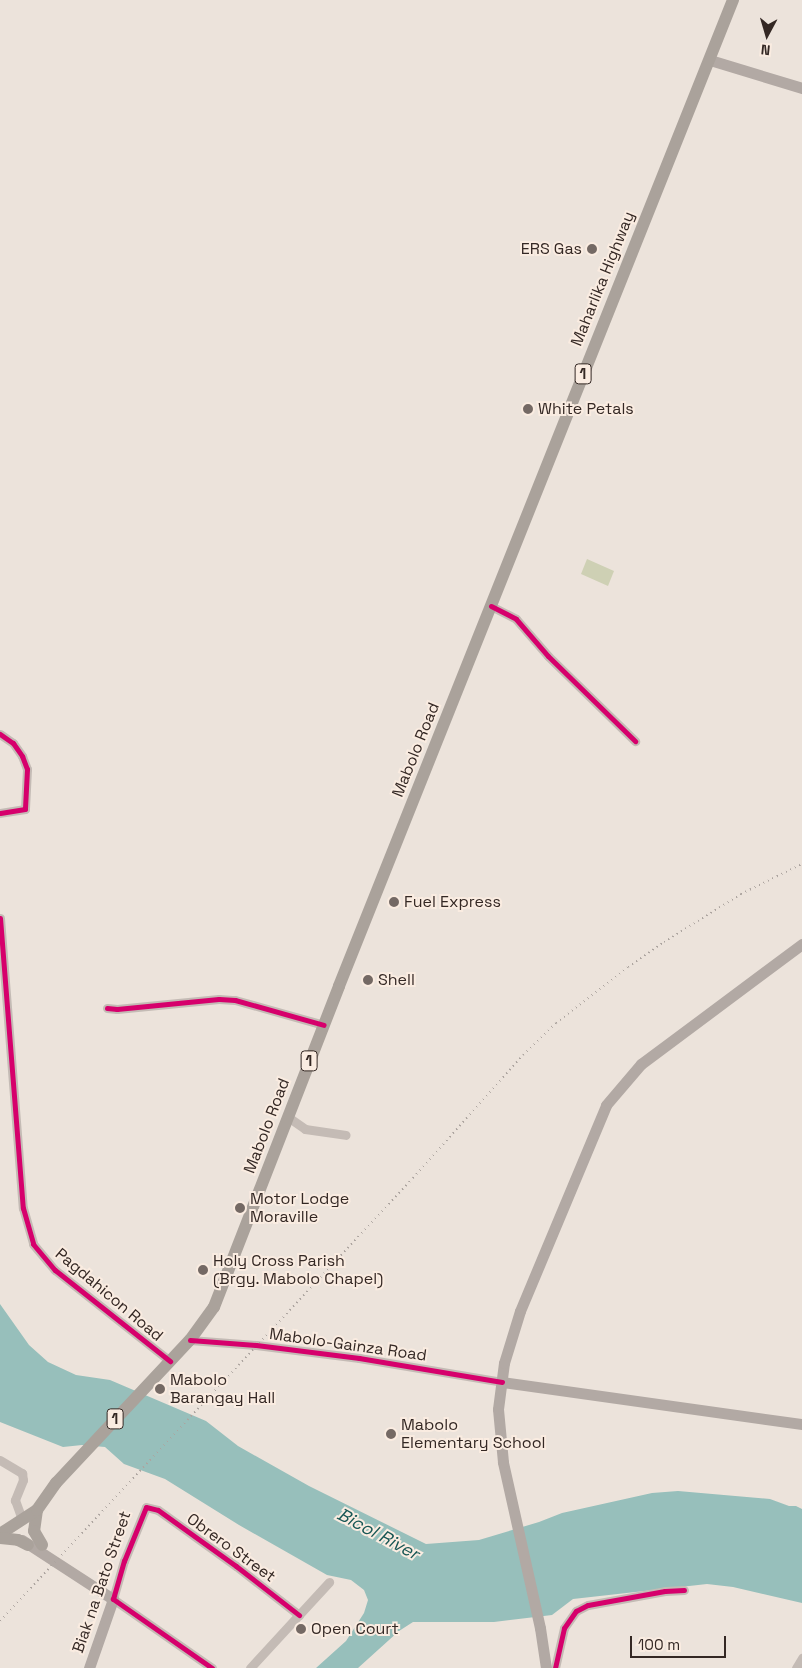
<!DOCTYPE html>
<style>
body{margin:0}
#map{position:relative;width:802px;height:1668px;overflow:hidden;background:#ece3db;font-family:"Space Grotesk",sans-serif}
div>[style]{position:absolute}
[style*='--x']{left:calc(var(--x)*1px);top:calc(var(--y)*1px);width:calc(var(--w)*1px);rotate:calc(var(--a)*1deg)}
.green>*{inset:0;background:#ced0b4}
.water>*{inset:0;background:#97bfbb}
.minor>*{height:9px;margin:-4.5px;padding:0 4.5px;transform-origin:4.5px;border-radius:4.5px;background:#c4bbb5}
.major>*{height:11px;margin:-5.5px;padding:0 5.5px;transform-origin:5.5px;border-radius:5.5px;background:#b2a9a4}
.highway>*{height:12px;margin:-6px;padding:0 6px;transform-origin:6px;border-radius:6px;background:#aaa29b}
.rail>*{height:2px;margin-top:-1px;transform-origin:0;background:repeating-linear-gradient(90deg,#aca49f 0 1px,transparent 0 5px)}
.cycleway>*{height:5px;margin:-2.5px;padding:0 2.5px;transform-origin:2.5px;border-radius:2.5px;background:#d6006c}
.dots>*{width:14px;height:14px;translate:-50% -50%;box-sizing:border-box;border:2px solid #faece1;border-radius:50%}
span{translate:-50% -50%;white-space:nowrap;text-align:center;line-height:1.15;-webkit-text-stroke:4px #faece1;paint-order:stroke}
.shield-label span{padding:1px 4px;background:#faece1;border:1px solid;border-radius:4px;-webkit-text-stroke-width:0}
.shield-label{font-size:15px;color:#342824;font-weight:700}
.poi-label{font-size:16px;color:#342824}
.right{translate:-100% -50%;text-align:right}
.left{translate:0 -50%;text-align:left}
.street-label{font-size:16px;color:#342824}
.water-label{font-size:18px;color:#185755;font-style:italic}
.north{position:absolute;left:742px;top:10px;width:50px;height:50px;-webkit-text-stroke:4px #faece1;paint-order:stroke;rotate:186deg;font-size:14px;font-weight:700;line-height:20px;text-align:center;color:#342824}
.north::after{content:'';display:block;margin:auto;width:18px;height:22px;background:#342824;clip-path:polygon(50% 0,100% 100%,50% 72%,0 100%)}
.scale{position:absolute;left:630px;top:1636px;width:96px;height:22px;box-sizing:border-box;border:2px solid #342824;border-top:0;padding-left:6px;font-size:15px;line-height:18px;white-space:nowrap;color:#342824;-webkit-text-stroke:4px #faece1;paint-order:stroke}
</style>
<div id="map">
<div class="green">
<div style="clip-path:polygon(587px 559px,614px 571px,608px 586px,581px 574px)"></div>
</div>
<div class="water">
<div style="clip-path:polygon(0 1304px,29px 1345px,48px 1362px,76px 1375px,110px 1380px,206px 1421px,238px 1446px,309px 1486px,426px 1544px,479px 1540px,539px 1522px,562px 1513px,652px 1493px,678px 1491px,770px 1499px,789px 1506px,796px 1506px,802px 1509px,802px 1603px,733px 1587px,707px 1584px,573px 1599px,552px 1615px,494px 1622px,413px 1622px,399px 1631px,358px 1668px,316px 1668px,346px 1641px,364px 1613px,368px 1600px,364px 1590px,351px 1580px,327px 1575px,239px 1525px,165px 1479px,124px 1464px,105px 1447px,82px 1445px,63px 1447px,0 1422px)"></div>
</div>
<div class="minor">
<div style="--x:491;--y:606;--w:28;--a:27"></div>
<div style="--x:516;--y:619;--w:49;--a:49.1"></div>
<div style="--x:548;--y:656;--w:122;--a:44.3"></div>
<div style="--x:0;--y:734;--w:16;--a:35"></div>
<div style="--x:13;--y:743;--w:16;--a:55"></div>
<div style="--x:22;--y:756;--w:14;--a:69"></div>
<div style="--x:27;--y:769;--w:40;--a:92.9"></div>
<div style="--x:25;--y:809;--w:25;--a:171"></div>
<div style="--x:0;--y:918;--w:291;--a:85.5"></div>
<div style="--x:23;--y:1208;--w:37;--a:74"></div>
<div style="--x:33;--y:1244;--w:34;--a:50"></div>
<div style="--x:55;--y:1270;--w:147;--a:38.4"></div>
<div style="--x:107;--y:1008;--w:10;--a:6"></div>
<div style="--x:117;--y:1009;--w:102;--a:-5.6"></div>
<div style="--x:219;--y:999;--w:16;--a:4"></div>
<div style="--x:235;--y:1000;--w:92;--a:15.7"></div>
<div style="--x:288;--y:1117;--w:21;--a:35"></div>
<div style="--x:305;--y:1129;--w:41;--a:8.3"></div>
<div style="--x:190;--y:1340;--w:66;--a:4.3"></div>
<div style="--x:256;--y:1345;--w:104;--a:7.2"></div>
<div style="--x:359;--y:1358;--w:145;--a:9.5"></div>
<div style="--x:0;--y:1460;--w:26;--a:31"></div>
<div style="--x:22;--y:1473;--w:7;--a:82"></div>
<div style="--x:23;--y:1480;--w:22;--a:112"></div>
<div style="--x:15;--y:1500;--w:15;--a:70"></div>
<div style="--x:212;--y:1668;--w:121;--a:-145.1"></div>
<div style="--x:113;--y:1599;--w:40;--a:-74"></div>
<div style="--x:124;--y:1561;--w:58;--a:-67.8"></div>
<div style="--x:146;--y:1507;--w:12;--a:14"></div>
<div style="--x:158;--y:1510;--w:96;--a:35.7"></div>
<div style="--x:236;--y:1566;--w:80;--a:37.9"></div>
<div style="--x:250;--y:1668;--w:117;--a:-47.4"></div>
<div style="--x:555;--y:1668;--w:41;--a:-77.3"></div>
<div style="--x:564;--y:1628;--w:21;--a:-55"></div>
<div style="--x:576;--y:1611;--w:13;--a:-27"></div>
<div style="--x:588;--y:1605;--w:78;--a:-10.3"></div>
<div style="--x:665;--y:1591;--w:19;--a:-3"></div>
<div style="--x:796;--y:1668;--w:12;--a:-59"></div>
</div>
<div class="major">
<div style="--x:710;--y:60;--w:96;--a:16.9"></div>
<div style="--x:502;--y:1382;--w:303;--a:8"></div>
<div style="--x:22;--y:1540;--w:108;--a:33"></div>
<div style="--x:113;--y:1599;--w:73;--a:109.2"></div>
<div style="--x:546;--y:1668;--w:40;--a:-98.5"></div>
<div style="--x:540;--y:1628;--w:170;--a:-102.6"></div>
<div style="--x:503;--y:1462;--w:53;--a:-95.4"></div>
<div style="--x:498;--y:1409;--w:46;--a:-82.6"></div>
<div style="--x:504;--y:1363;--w:54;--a:-72.9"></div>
<div style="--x:520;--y:1311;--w:223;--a:-67.3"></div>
<div style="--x:606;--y:1105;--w:54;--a:-49.5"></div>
<div style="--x:641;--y:1064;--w:201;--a:-36.7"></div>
</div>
<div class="highway">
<div style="--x:37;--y:1510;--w:21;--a:98"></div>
<div style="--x:34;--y:1531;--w:16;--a:60"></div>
<div style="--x:0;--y:1534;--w:44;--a:-33"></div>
<div style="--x:37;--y:1510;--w:33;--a:-55"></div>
<div style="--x:56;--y:1483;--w:196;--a:-46.9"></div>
<div style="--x:190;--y:1340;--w:41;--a:-54"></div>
<div style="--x:214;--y:1307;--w:344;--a:-68.7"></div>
<div style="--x:339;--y:986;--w:1062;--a:-68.22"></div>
<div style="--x:0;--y:1538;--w:18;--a:6"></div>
<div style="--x:18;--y:1540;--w:11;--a:27"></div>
</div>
<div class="rail">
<div style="--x:0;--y:1621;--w:606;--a:-47.01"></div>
<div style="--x:413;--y:1178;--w:165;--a:-48.2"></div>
<div style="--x:523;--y:1055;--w:46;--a:-44.1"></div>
<div style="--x:556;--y:1023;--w:91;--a:-37.9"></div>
<div style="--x:628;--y:967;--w:44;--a:-34.8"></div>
<div style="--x:664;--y:942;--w:91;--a:-31.9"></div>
<div style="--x:741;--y:894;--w:68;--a:-26.2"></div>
</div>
<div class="cycleway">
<div style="--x:491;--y:606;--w:28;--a:27"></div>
<div style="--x:516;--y:619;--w:49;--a:49.1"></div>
<div style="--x:548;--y:656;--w:122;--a:44.3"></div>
<div style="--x:0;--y:734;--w:16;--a:35"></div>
<div style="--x:13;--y:743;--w:16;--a:55"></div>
<div style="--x:22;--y:756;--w:14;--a:69"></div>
<div style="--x:27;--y:769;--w:40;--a:92.9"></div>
<div style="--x:25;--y:809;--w:25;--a:171"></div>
<div style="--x:0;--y:918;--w:291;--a:85.5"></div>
<div style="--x:23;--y:1208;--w:37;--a:74"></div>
<div style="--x:33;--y:1244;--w:34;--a:50"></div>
<div style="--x:55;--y:1270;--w:147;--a:38.4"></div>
<div style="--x:107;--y:1008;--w:10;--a:6"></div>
<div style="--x:117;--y:1009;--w:102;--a:-5.6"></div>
<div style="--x:219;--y:999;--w:16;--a:4"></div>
<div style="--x:235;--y:1000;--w:92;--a:15.7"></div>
<div style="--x:190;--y:1340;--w:66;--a:4.3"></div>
<div style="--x:256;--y:1345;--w:104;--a:7.2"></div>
<div style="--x:359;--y:1358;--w:145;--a:9.5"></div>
<div style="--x:212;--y:1668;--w:121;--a:-145.1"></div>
<div style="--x:113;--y:1599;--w:40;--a:-74"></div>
<div style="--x:124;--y:1561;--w:58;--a:-67.8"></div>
<div style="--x:146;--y:1507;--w:12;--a:14"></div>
<div style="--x:158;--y:1510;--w:96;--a:35.7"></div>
<div style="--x:236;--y:1566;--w:80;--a:37.9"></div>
<div style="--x:555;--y:1668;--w:41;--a:-77.3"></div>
<div style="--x:564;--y:1628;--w:21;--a:-55"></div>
<div style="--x:576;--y:1611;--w:13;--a:-27"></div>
<div style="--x:588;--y:1605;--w:78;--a:-10.3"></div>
<div style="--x:665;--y:1591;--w:19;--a:-3"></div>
</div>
<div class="dots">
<div style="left:592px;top:249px;background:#746964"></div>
<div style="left:528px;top:409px;background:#746964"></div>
<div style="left:394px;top:902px;background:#746964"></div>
<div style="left:368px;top:980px;background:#746964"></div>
<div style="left:240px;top:1208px;background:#746964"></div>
<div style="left:203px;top:1270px;background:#746964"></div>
<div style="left:160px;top:1389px;background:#746964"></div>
<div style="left:391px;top:1434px;background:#746964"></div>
<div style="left:301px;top:1629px;background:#746964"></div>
</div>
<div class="shield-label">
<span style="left:583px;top:374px">1</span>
<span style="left:309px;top:1061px">1</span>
<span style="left:115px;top:1419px">1</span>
</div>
<div class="poi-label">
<span class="right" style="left:582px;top:249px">ERS Gas</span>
<span class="left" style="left:538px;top:409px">White Petals</span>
<span class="left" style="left:404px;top:902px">Fuel Express</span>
<span class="left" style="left:378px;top:980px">Shell</span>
<span class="left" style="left:250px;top:1208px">Motor Lodge<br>Moraville</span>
<span class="left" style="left:213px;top:1270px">Holy Cross Parish<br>(Brgy. Mabolo Chapel)</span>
<span class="left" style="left:170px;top:1389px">Mabolo<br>Barangay Hall</span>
<span class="left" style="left:401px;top:1434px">Mabolo<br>Elementary School</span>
<span class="left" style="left:311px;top:1629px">Open Court</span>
</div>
<div class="street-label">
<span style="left:603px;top:279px;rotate:-68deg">Maharlika Highway</span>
<span style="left:416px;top:750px;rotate:-68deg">Mabolo Road</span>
<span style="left:267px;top:1126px;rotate:-69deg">Mabolo Road</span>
<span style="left:109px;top:1295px;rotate:40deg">Pagdahicon Road</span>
<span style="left:348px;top:1345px;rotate:8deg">Mabolo-Gainza Road</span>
<span style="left:231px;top:1548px;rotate:36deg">Obrero Street</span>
<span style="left:102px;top:1582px;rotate:-71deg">Biak na Bato Street</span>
</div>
<div class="water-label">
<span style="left:378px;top:1534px;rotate:28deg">Bicol River</span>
</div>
<div class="north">N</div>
<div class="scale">100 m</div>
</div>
